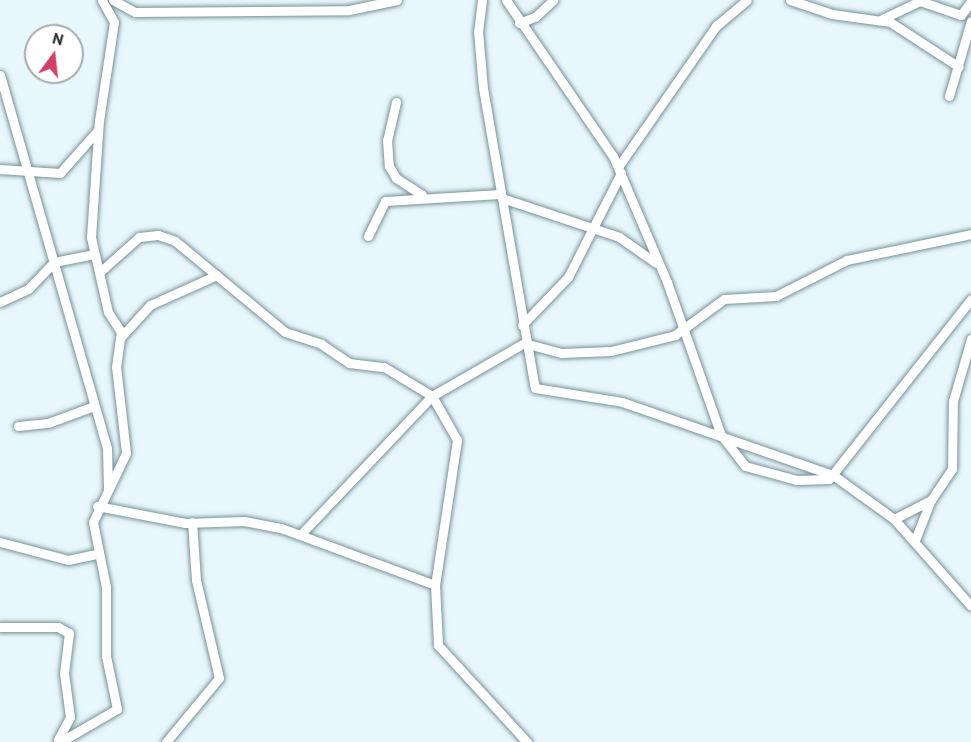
<!DOCTYPE html>
<style>
body{margin:0}
#map{position:relative;width:971px;height:742px;overflow:hidden;background:#e7f7fc;font-family:"PT Sans",sans-serif}
div>[style]{position:absolute}
[style*='--x']{left:calc(var(--x)*1px);top:calc(var(--y)*1px);width:calc(var(--w)*1px);rotate:calc(var(--a)*1deg)}
.roads{filter:drop-shadow(0 0 2px #799199) drop-shadow(0 0 2px #799199)}
.street>*{height:9px;margin:-4.5px;padding:0 4.5px;transform-origin:4.5px;border-radius:4.5px;background:#fff}
span{translate:-50% -50%;white-space:nowrap;text-align:center;line-height:1.15;-webkit-text-stroke:6px #fff;paint-order:stroke}
.north{position:absolute;left:24px;top:24px;width:60px;height:60px;box-sizing:border-box;background:#fff;border:2px solid #a7abac;border-radius:50%;rotate:15deg;font-size:16px;font-weight:700;line-height:24px;text-align:center;color:#222c2f}
.north::after{content:'';display:block;margin:auto;width:21px;height:27px;background:#d14165;clip-path:polygon(50% 0,100% 100%,50% 72%,0 100%)}
</style>
<div id="map">
<div class="roads">
<div class="street">
<div style="--x:113;--y:0;--w:25;--a:29"></div>
<div style="--x:135;--y:12;--w:214;--a:-0.5"></div>
<div style="--x:349;--y:10;--w:49;--a:-11.8"></div>
<div style="--x:482;--y:0;--w:31;--a:97"></div>
<div style="--x:478;--y:31;--w:57;--a:85"></div>
<div style="--x:483;--y:88;--w:304;--a:80.2"></div>
<div style="--x:535;--y:388;--w:88;--a:9.1"></div>
<div style="--x:622;--y:402;--w:223;--a:19.1"></div>
<div style="--x:833;--y:475;--w:75;--a:35.8"></div>
<div style="--x:894;--y:519;--w:116;--a:48.5"></div>
<div style="--x:506;--y:0;--w:189;--a:55.6"></div>
<div style="--x:613;--y:156;--w:137;--a:66.8"></div>
<div style="--x:667;--y:282;--w:162;--a:70.6"></div>
<div style="--x:721;--y:435;--w:39;--a:52"></div>
<div style="--x:745;--y:466;--w:54;--a:15.1"></div>
<div style="--x:797;--y:480;--w:32;--a:-2"></div>
<div style="--x:829;--y:479;--w:229;--a:-51.7"></div>
<div style="--x:790;--y:0;--w:44;--a:18.4"></div>
<div style="--x:832;--y:14;--w:59;--a:7.9"></div>
<div style="--x:890;--y:22;--w:82;--a:33.1"></div>
<div style="--x:882;--y:19;--w:42;--a:-25.3"></div>
<div style="--x:920;--y:1;--w:43;--a:18.9"></div>
<div style="--x:961;--y:15;--w:17;--a:-54"></div>
<div style="--x:519;--y:23;--w:17;--a:-21"></div>
<div style="--x:535;--y:17;--w:25;--a:-43"></div>
<div style="--x:0;--y:75;--w:388;--a:74"></div>
<div style="--x:107;--y:448;--w:41;--a:88.6"></div>
<div style="--x:949;--y:96;--w:78;--a:-73.7"></div>
<div style="--x:396;--y:102;--w:39;--a:103"></div>
<div style="--x:387;--y:140;--w:26;--a:86"></div>
<div style="--x:389;--y:166;--w:14;--a:60"></div>
<div style="--x:396;--y:178;--w:31;--a:33"></div>
<div style="--x:618;--y:167;--w:172;--a:-55.2"></div>
<div style="--x:716;--y:26;--w:40;--a:-40"></div>
<div style="--x:0;--y:169;--w:60;--a:3.8"></div>
<div style="--x:60;--y:173;--w:57;--a:-48.5"></div>
<div style="--x:502;--y:198;--w:123;--a:18.4"></div>
<div style="--x:619;--y:237;--w:45;--a:35.1"></div>
<div style="--x:368;--y:236;--w:39;--a:-64"></div>
<div style="--x:385;--y:201;--w:115;--a:-3.5"></div>
<div style="--x:102;--y:270;--w:50;--a:-41.7"></div>
<div style="--x:139;--y:237;--w:19;--a:-6"></div>
<div style="--x:158;--y:235;--w:18;--a:19"></div>
<div style="--x:175;--y:241;--w:143;--a:39.6"></div>
<div style="--x:285;--y:332;--w:38;--a:18"></div>
<div style="--x:321;--y:344;--w:34;--a:34"></div>
<div style="--x:349;--y:363;--w:35;--a:7"></div>
<div style="--x:384;--y:367;--w:56;--a:31.1"></div>
<div style="--x:432;--y:396;--w:51;--a:60.4"></div>
<div style="--x:457;--y:440;--w:147;--a:98.6"></div>
<div style="--x:435;--y:585;--w:60;--a:87.1"></div>
<div style="--x:438;--y:645;--w:132;--a:47.5"></div>
<div style="--x:0;--y:302;--w:31;--a:-25"></div>
<div style="--x:28;--y:289;--w:37;--a:-46"></div>
<div style="--x:54;--y:262;--w:41;--a:-11.3"></div>
<div style="--x:522;--y:325;--w:66;--a:-46.2"></div>
<div style="--x:568;--y:277;--w:117;--a:-63"></div>
<div style="--x:120;--y:338;--w:45;--a:-47.7"></div>
<div style="--x:150;--y:305;--w:73;--a:-24.1"></div>
<div style="--x:18;--y:426;--w:30;--a:-6"></div>
<div style="--x:48;--y:423;--w:49;--a:-20.3"></div>
<div style="--x:97;--y:506;--w:90;--a:10.9"></div>
<div style="--x:185;--y:523;--w:59;--a:-1.9"></div>
<div style="--x:244;--y:521;--w:38;--a:11"></div>
<div style="--x:281;--y:528;--w:164;--a:20.3"></div>
<div style="--x:894;--y:519;--w:42;--a:-27.2"></div>
<div style="--x:931;--y:500;--w:37;--a:-56"></div>
<div style="--x:952;--y:469;--w:68;--a:-89.2"></div>
<div style="--x:953;--y:401;--w:65;--a:-73.8"></div>
<div style="--x:301;--y:534;--w:190;--a:-46.5"></div>
<div style="--x:432;--y:396;--w:106;--a:-29.9"></div>
<div style="--x:524;--y:343;--w:39;--a:15"></div>
<div style="--x:562;--y:353;--w:49;--a:-2.3"></div>
<div style="--x:611;--y:351;--w:66;--a:-14"></div>
<div style="--x:675;--y:335;--w:61;--a:-36.3"></div>
<div style="--x:724;--y:299;--w:52;--a:-3.3"></div>
<div style="--x:776;--y:296;--w:80;--a:-26.9"></div>
<div style="--x:847;--y:260;--w:127;--a:-11.8"></div>
<div style="--x:915;--y:540;--w:41;--a:-68.5"></div>
<div style="--x:0;--y:542;--w:70;--a:14.8"></div>
<div style="--x:68;--y:560;--w:30;--a:-12"></div>
<div style="--x:0;--y:627;--w:58;--a:0"></div>
<div style="--x:58;--y:627;--w:13;--a:29"></div>
<div style="--x:69;--y:633;--w:40;--a:97.1"></div>
<div style="--x:64;--y:673;--w:44;--a:82.2"></div>
<div style="--x:70;--y:717;--w:26;--a:118"></div>
<div style="--x:60;--y:742;--w:66;--a:-30.1"></div>
<div style="--x:117;--y:709;--w:54;--a:-101.7"></div>
<div style="--x:106;--y:656;--w:69;--a:-90"></div>
<div style="--x:106;--y:587;--w:66;--a:-101.3"></div>
<div style="--x:93;--y:522;--w:76;--a:-64.4"></div>
<div style="--x:126;--y:453;--w:87;--a:-96.6"></div>
<div style="--x:116;--y:367;--w:35;--a:-82"></div>
<div style="--x:121;--y:332;--w:24;--a:-123"></div>
<div style="--x:108;--y:312;--w:77;--a:-102.8"></div>
<div style="--x:91;--y:237;--w:116;--a:-86.1"></div>
<div style="--x:99;--y:121;--w:100;--a:-81.4"></div>
<div style="--x:114;--y:22;--w:25;--a:-119"></div>
<div style="--x:166;--y:742;--w:83;--a:-50.4"></div>
<div style="--x:219;--y:678;--w:101;--a:-103.2"></div>
<div style="--x:196;--y:580;--w:58;--a:-93.9"></div>
</div>
</div>
<div class="north">N</div>
</div>
